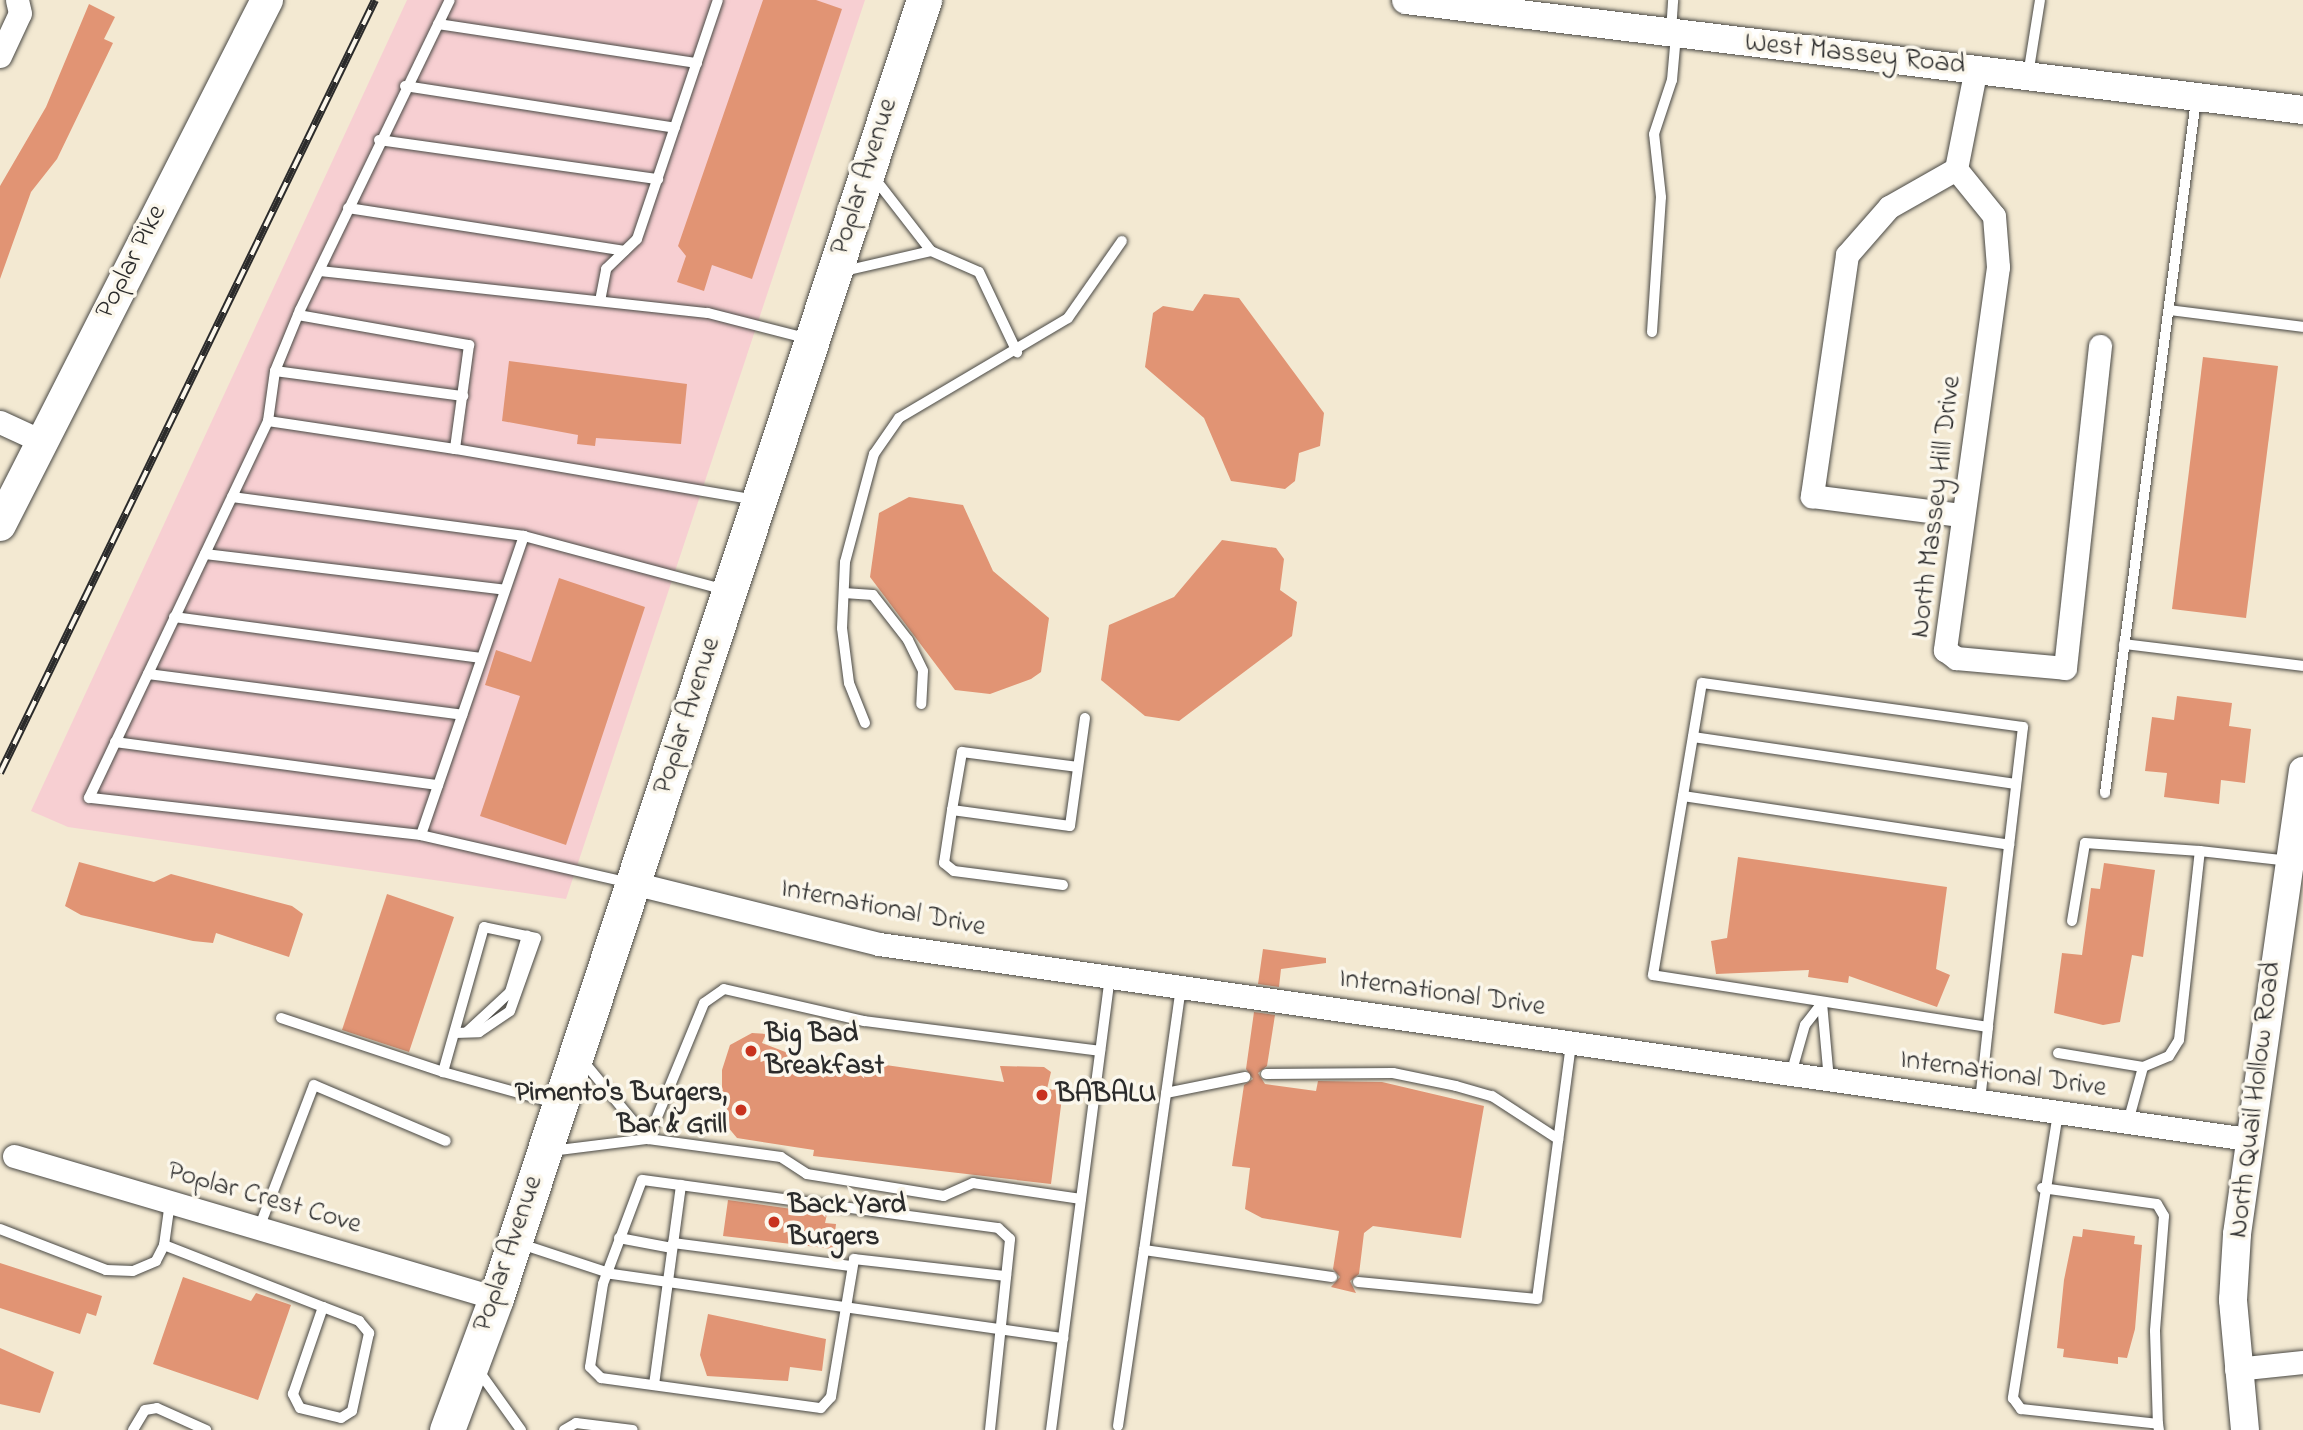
<!DOCTYPE html>
<style>
body{margin:0}
#map{position:relative;width:2303px;height:1430px;overflow:hidden;background:#f3e9d2;font-family:"Indie Flower",sans-serif}
div>[style]{position:absolute}
[style*='--x']{left:calc(var(--x)*1px);top:calc(var(--y)*1px);width:calc(var(--w)*1px);rotate:calc(var(--a)*1deg)}
.built>*{inset:0;background:#f7cfd2}
.building>*{inset:0;background:#e19474}
.roads{filter:drop-shadow(0 0 2px #494844) drop-shadow(0 0 2px #494844)}
.service>*{height:10px;margin:-5px;padding:0 5px;transform-origin:5px;border-radius:5px;background:#fff}
.minor>*{height:23px;margin:-11.5px;padding:0 11.5px;transform-origin:11.5px;border-radius:11.5px;background:#fff}
.tertiary>*{height:28px;margin:-14px;padding:0 14px;transform-origin:14px;border-radius:14px;background:#fff}
.secondary>*{height:32px;margin:-16px;padding:0 16px;transform-origin:16px;border-radius:16px;background:#fff}
.primary>*{height:35px;margin:-17.5px;padding:0 17.5px;transform-origin:17.5px;border-radius:17.5px;background:#fff}
.rail>*{height:8px;margin-top:-4px;transform-origin:0;background:repeating-linear-gradient(90deg,#fbf7ec 0 16px,#2b2b2b 0 32px);box-sizing:border-box;border-block:2px solid #2b2b2b}
.dots>*{width:19px;height:19px;translate:-50% -50%;box-sizing:border-box;border:4px solid #fbf7ec;border-radius:50%}
span{translate:-50% -50%;white-space:nowrap;text-align:center;line-height:1.15;-webkit-text-stroke:7px #fbf7ec;paint-order:stroke}
.street-label{font-size:28px;color:#2b2b2b}
.poi-label{font-size:28px;color:#2b2b2b;font-weight:700}
.left{translate:0 -50%;text-align:left}
.right{translate:-100% -50%;text-align:right}
</style>
<div id="map">
<div class="built">
<div style="clip-path:polygon(407px 0,865px 0,566px 899px,68px 827px,31px 811px)"></div>
</div>
<div class="building">
<div style="clip-path:polygon(763px 0,816px 0,842px 9px,752px 279px,712px 265px,704px 291px,677px 282px,686px 256px,678px 246px)"></div>
<div style="clip-path:polygon(89px 4px,115px 17px,104px 39px,113px 43px,57px 159px,31px 192px,0 279px,0 186px,46px 107px)"></div>
<div style="clip-path:polygon(1204px 294px,1239px 298px,1324px 413px,1320px 446px,1299px 453px,1295px 481px,1285px 489px,1231px 481px,1204px 418px,1145px 367px,1153px 313px,1163px 306px,1193px 311px)"></div>
<div style="clip-path:polygon(2203px 357px,2278px 366px,2246px 618px,2172px 609px)"></div>
<div style="clip-path:polygon(509px 361px,687px 384px,681px 444px,596px 438px,595px 446px,577px 444px,578px 435px,502px 421px)"></div>
<div style="clip-path:polygon(909px 497px,963px 505px,993px 571px,1049px 618px,1041px 672px,1031px 679px,990px 694px,955px 690px,870px 577px,879px 513px)"></div>
<div style="clip-path:polygon(1222px 540px,1276px 548px,1284px 559px,1280px 590px,1297px 602px,1292px 636px,1179px 721px,1145px 716px,1101px 680px,1109px 625px,1174px 597px)"></div>
<div style="clip-path:polygon(559px 578px,645px 607px,566px 845px,480px 816px,520px 696px,485px 685px,496px 650px,531px 662px)"></div>
<div style="clip-path:polygon(2177px 696px,2232px 703px,2229px 726px,2251px 729px,2245px 783px,2221px 780px,2219px 804px,2164px 797px,2167px 773px,2145px 771px,2152px 717px,2174px 720px)"></div>
<div style="clip-path:polygon(1738px 857px,1947px 887px,1936px 969px,1950px 975px,1937px 1007px,1849px 976px,1848px 983px,1808px 977px,1809px 970px,1716px 974px,1711px 941px,1727px 938px)"></div>
<div style="clip-path:polygon(79px 862px,154px 882px,171px 874px,292px 906px,303px 914px,289px 957px,216px 933px,213px 943px,193px 941px,81px 915px,65px 906px)"></div>
<div style="clip-path:polygon(2104px 863px,2155px 870px,2143px 957px,2132px 955px,2120px 1022px,2103px 1025px,2054px 1013px,2062px 953px,2082px 955px,2091px 888px,2100px 889px)"></div>
<div style="clip-path:polygon(387px 894px,454px 917px,409px 1052px,342px 1030px)"></div>
<div style="clip-path:polygon(1263px 949px,1326px 958px,1326px 963px,1281px 969px,1279px 987px,1258px 984px)"></div>
<div style="clip-path:polygon(1254px 1012px,1275px 1015px,1267px 1066px,1258px 1073px,1265px 1084px,1316px 1091px,1318px 1081px,1382px 1082px,1484px 1106px,1461px 1238px,1373px 1226px,1364px 1233px,1359px 1274px,1350px 1281px,1356px 1293px,1331px 1287px,1340px 1277px,1333px 1269px,1339px 1231px,1262px 1218px,1245px 1209px,1250px 1168px,1232px 1166px,1244px 1085px,1253px 1079px,1246px 1069px)"></div>
<div style="clip-path:polygon(752px 1033px,766px 1034px,762px 1043px,822px 1066px,823px 1056px,1004px 1082px,1000px 1066px,1044px 1067px,1051px 1072px,1047px 1089px,1063px 1090px,1051px 1184px,813px 1156px,814px 1150px,737px 1138px,722px 1120px,722px 1070px,730px 1045px)"></div>
<div style="clip-path:polygon(728px 1200px,827px 1214px,825px 1223px,836px 1224px,833px 1249px,723px 1236px)"></div>
<div style="clip-path:polygon(2083px 1229px,2135px 1236px,2134px 1244px,2142px 1245px,2135px 1329px,2127px 1358px,2118px 1357px,2118px 1364px,2063px 1357px,2064px 1349px,2057px 1348px,2064px 1280px,2073px 1236px,2082px 1237px)"></div>
<div style="clip-path:polygon(0 1263px,102px 1296px,96px 1316px,87px 1313px,80px 1334px,0 1308px)"></div>
<div style="clip-path:polygon(183px 1277px,251px 1301px,256px 1293px,291px 1305px,258px 1400px,153px 1364px)"></div>
<div style="clip-path:polygon(708px 1314px,826px 1339px,822px 1371px,790px 1367px,788px 1381px,707px 1376px,700px 1355px)"></div>
<div style="clip-path:polygon(0 1348px,54px 1372px,40px 1413px,0 1404px)"></div>
</div>
<div class="roads">
<div class="service">
<div style="--x:438;--y:24;--w:262;--a:8.6"></div>
<div style="--x:1671;--y:31;--w:31;--a:-86"></div>
<div style="--x:2028;--y:75;--w:76;--a:-80.9"></div>
<div style="--x:405;--y:86;--w:273;--a:8.8"></div>
<div style="--x:379;--y:140;--w:282;--a:8"></div>
<div style="--x:348;--y:208;--w:280;--a:8.8"></div>
<div style="--x:931;--y:251;--w:52;--a:23.6"></div>
<div style="--x:979;--y:272;--w:89;--a:64.6"></div>
<div style="--x:320;--y:271;--w:390;--a:6.2"></div>
<div style="--x:708;--y:313;--w:104;--a:14.4"></div>
<div style="--x:840;--y:272;--w:93;--a:-13"></div>
<div style="--x:931;--y:251;--w:96;--a:-127.8"></div>
<div style="--x:600;--y:301;--w:33;--a:-79"></div>
<div style="--x:606;--y:269;--w:43;--a:-44.1"></div>
<div style="--x:637;--y:239;--w:252;--a:-71.3"></div>
<div style="--x:2169;--y:310;--w:135;--a:7.2"></div>
<div style="--x:298;--y:315;--w:174;--a:10"></div>
<div style="--x:469;--y:345;--w:105;--a:97.7"></div>
<div style="--x:455;--y:449;--w:305;--a:9.6"></div>
<div style="--x:1652;--y:332;--w:135;--a:-86.2"></div>
<div style="--x:1661;--y:197;--w:63;--a:-96.3"></div>
<div style="--x:1654;--y:134;--w:57;--a:-71.6"></div>
<div style="--x:1672;--y:80;--w:45;--a:-84.9"></div>
<div style="--x:275;--y:371;--w:190;--a:7.6"></div>
<div style="--x:268;--y:421;--w:189;--a:8.5"></div>
<div style="--x:232;--y:497;--w:295;--a:7.6"></div>
<div style="--x:205;--y:554;--w:302;--a:6.8"></div>
<div style="--x:844;--y:593;--w:29;--a:4"></div>
<div style="--x:873;--y:595;--w:57;--a:52.1"></div>
<div style="--x:908;--y:640;--w:34;--a:64"></div>
<div style="--x:923;--y:671;--w:33;--a:93"></div>
<div style="--x:174;--y:617;--w:310;--a:7.6"></div>
<div style="--x:2124;--y:644;--w:180;--a:7"></div>
<div style="--x:148;--y:674;--w:317;--a:7.4"></div>
<div style="--x:1702;--y:683;--w:324;--a:7.8"></div>
<div style="--x:2023;--y:727;--w:302;--a:96.7"></div>
<div style="--x:1988;--y:1027;--w:339;--a:-171.2"></div>
<div style="--x:1653;--y:975;--w:296;--a:-80.5"></div>
<div style="--x:865;--y:723;--w:43;--a:-111.8"></div>
<div style="--x:849;--y:683;--w:55;--a:-97.3"></div>
<div style="--x:842;--y:628;--w:66;--a:-87.4"></div>
<div style="--x:845;--y:562;--w:112;--a:-75"></div>
<div style="--x:874;--y:454;--w:44;--a:-55.2"></div>
<div style="--x:899;--y:418;--w:196;--a:-30.6"></div>
<div style="--x:1068;--y:318;--w:94;--a:-55"></div>
<div style="--x:1693;--y:737;--w:326;--a:8.3"></div>
<div style="--x:115;--y:742;--w:326;--a:7.6"></div>
<div style="--x:2105;--y:793;--w:699;--a:-82.52"></div>
<div style="--x:1683;--y:796;--w:330;--a:8.5"></div>
<div style="--x:952;--y:810;--w:59;--a:-80.2"></div>
<div style="--x:962;--y:752;--w:117;--a:7.4"></div>
<div style="--x:421;--y:835;--w:334;--a:-173.6"></div>
<div style="--x:89;--y:798;--w:417;--a:-64.6"></div>
<div style="--x:268;--y:421;--w:50;--a:-82"></div>
<div style="--x:275;--y:371;--w:66;--a:-67.7"></div>
<div style="--x:300;--y:310;--w:344;--a:-64.2"></div>
<div style="--x:630;--y:883;--w:214;--a:-167.1"></div>
<div style="--x:421;--y:835;--w:316;--a:-71"></div>
<div style="--x:524;--y:536;--w:209;--a:15"></div>
<div style="--x:1063;--y:885;--w:110;--a:-172.7"></div>
<div style="--x:954;--y:871;--w:13;--a:-141"></div>
<div style="--x:944;--y:863;--w:54;--a:-81.4"></div>
<div style="--x:952;--y:810;--w:119;--a:7.7"></div>
<div style="--x:1070;--y:826;--w:109;--a:-82.1"></div>
<div style="--x:2072;--y:921;--w:79;--a:-80.5"></div>
<div style="--x:2085;--y:843;--w:115;--a:4"></div>
<div style="--x:1181;--y:987;--w:266;--a:98"></div>
<div style="--x:1144;--y:1250;--w:190;--a:8.2"></div>
<div style="--x:1822;--y:1003;--w:77;--a:84.8"></div>
<div style="--x:281;--y:1018;--w:171;--a:18.4"></div>
<div style="--x:467;--y:1032;--w:59;--a:-42.9"></div>
<div style="--x:510;--y:992;--w:59;--a:-73.1"></div>
<div style="--x:455;--y:1033;--w:24;--a:-2"></div>
<div style="--x:479;--y:1032;--w:37;--a:-34"></div>
<div style="--x:510;--y:1011;--w:77;--a:-70.4"></div>
<div style="--x:536;--y:938;--w:53;--a:-168.1"></div>
<div style="--x:484;--y:927;--w:151;--a:105.8"></div>
<div style="--x:443;--y:1072;--w:116;--a:15.5"></div>
<div style="--x:2058;--y:1053;--w:86;--a:9.4"></div>
<div style="--x:583;--y:1061;--w:102;--a:50.2"></div>
<div style="--x:1266;--y:1074;--w:127;--a:-0.5"></div>
<div style="--x:1393;--y:1073;--w:64;--a:11.7"></div>
<div style="--x:1456;--y:1086;--w:37;--a:16"></div>
<div style="--x:1492;--y:1096;--w:79;--a:33.1"></div>
<div style="--x:1791;--y:1074;--w:51;--a:-74.1"></div>
<div style="--x:1805;--y:1025;--w:28;--a:-52"></div>
<div style="--x:1166;--y:1093;--w:81;--a:-11.4"></div>
<div style="--x:1980;--y:1101;--w:74;--a:-83.8"></div>
<div style="--x:2058;--y:1113;--w:289;--a:99"></div>
<div style="--x:2013;--y:1398;--w:14;--a:54"></div>
<div style="--x:2021;--y:1409;--w:138;--a:6.2"></div>
<div style="--x:2158;--y:1424;--w:6;--a:81"></div>
<div style="--x:2128;--y:1122;--w:57;--a:-74.7"></div>
<div style="--x:2143;--y:1067;--w:28;--a:-23"></div>
<div style="--x:2169;--y:1056;--w:19;--a:-58"></div>
<div style="--x:2179;--y:1040;--w:190;--a:-83.7"></div>
<div style="--x:2200;--y:851;--w:90;--a:6.4"></div>
<div style="--x:551;--y:1151;--w:98;--a:-7.1"></div>
<div style="--x:2042;--y:1188;--w:116;--a:7.9"></div>
<div style="--x:2157;--y:1204;--w:14;--a:60"></div>
<div style="--x:2164;--y:1216;--w:115;--a:94.5"></div>
<div style="--x:2155;--y:1331;--w:93;--a:88.2"></div>
<div style="--x:1081;--y:1199;--w:109;--a:-171.6"></div>
<div style="--x:973;--y:1183;--w:32;--a:156"></div>
<div style="--x:944;--y:1196;--w:139;--a:-170.9"></div>
<div style="--x:807;--y:1174;--w:31;--a:-147"></div>
<div style="--x:781;--y:1157;--w:134;--a:-172.3"></div>
<div style="--x:648;--y:1139;--w:147;--a:-67.6"></div>
<div style="--x:704;--y:1003;--w:24;--a:-35"></div>
<div style="--x:724;--y:989;--w:144;--a:12.9"></div>
<div style="--x:864;--y:1021;--w:238;--a:7.2"></div>
<div style="--x:170;--y:1202;--w:43;--a:97.9"></div>
<div style="--x:164;--y:1245;--w:171;--a:21.3"></div>
<div style="--x:323;--y:1307;--w:39;--a:21"></div>
<div style="--x:359;--y:1321;--w:16;--a:50"></div>
<div style="--x:369;--y:1333;--w:80;--a:102.3"></div>
<div style="--x:352;--y:1411;--w:13;--a:148"></div>
<div style="--x:341;--y:1418;--w:42;--a:-166.3"></div>
<div style="--x:300;--y:1408;--w:16;--a:-117"></div>
<div style="--x:293;--y:1394;--w:92;--a:-71"></div>
<div style="--x:259;--y:1228;--w:153;--a:-69"></div>
<div style="--x:314;--y:1085;--w:143;--a:23"></div>
<div style="--x:0;--y:1229;--w:114;--a:21.1"></div>
<div style="--x:106;--y:1270;--w:27;--a:2"></div>
<div style="--x:133;--y:1271;--w:25;--a:-23"></div>
<div style="--x:156;--y:1261;--w:18;--a:-63"></div>
<div style="--x:619;--y:1238;--w:54;--a:10.7"></div>
<div style="--x:518;--y:1243;--w:99;--a:18.3"></div>
<div style="--x:612;--y:1274;--w:456;--a:8.1"></div>
<div style="--x:1063;--y:1338;--w:93;--a:97.4"></div>
<div style="--x:673;--y:1243;--w:177;--a:7.4"></div>
<div style="--x:1358;--y:1282;--w:180;--a:5.4"></div>
<div style="--x:1537;--y:1299;--w:258;--a:-82.4"></div>
<div style="--x:1063;--y:1338;--w:364;--a:-82.6"></div>
<div style="--x:478;--y:1370;--w:74;--a:54.4"></div>
<div style="--x:654;--y:1385;--w:202;--a:-82.3"></div>
<div style="--x:1118;--y:1426;--w:178;--a:-81.6"></div>
<div style="--x:133;--y:1430;--w:23;--a:-59"></div>
<div style="--x:145;--y:1410;--w:12;--a:-9"></div>
<div style="--x:157;--y:1408;--w:54;--a:24.2"></div>
<div style="--x:564;--y:1430;--w:14;--a:-30"></div>
<div style="--x:576;--y:1423;--w:57;--a:7"></div>
<div style="--x:990;--y:1430;--w:192;--a:-84"></div>
<div style="--x:1010;--y:1239;--w:16;--a:-137"></div>
<div style="--x:998;--y:1228;--w:359;--a:-172.3"></div>
<div style="--x:642;--y:1180;--w:111;--a:110.6"></div>
<div style="--x:603;--y:1284;--w:84;--a:98.9"></div>
<div style="--x:590;--y:1367;--w:16;--a:45"></div>
<div style="--x:601;--y:1378;--w:222;--a:7.8"></div>
<div style="--x:821;--y:1408;--w:15;--a:-48"></div>
<div style="--x:831;--y:1397;--w:140;--a:-80.5"></div>
<div style="--x:854;--y:1259;--w:153;--a:6.4"></div>
</div>
<div class="minor">
<div style="--x:0;--y:56;--w:47;--a:-65.1"></div>
<div style="--x:20;--y:13;--w:13;--a:-103"></div>
<div style="--x:1976;--y:68;--w:103;--a:101.2"></div>
<div style="--x:1956;--y:169;--w:60;--a:51"></div>
<div style="--x:1994;--y:216;--w:51;--a:85.5"></div>
<div style="--x:1998;--y:267;--w:387;--a:97.9"></div>
<div style="--x:1945;--y:650;--w:14;--a:36"></div>
<div style="--x:1956;--y:658;--w:109;--a:5.2"></div>
<div style="--x:2065;--y:668;--w:324;--a:-83.8"></div>
<div style="--x:1956;--y:169;--w:77;--a:150.4"></div>
<div style="--x:1889;--y:207;--w:64;--a:131.2"></div>
<div style="--x:1847;--y:255;--w:244;--a:98.3"></div>
<div style="--x:1812;--y:496;--w:150;--a:7.3"></div>
<div style="--x:0;--y:422;--w:43;--a:24.8"></div>
<div style="--x:633;--y:883;--w:253;--a:13.9"></div>
<div style="--x:879;--y:944;--w:1382;--a:8.11"></div>
<div style="--x:14;--y:1156;--w:502;--a:16.42"></div>
<div style="--x:2236;--y:1369;--w:67;--a:-6"></div>
</div>
<div class="tertiary">
<div style="--x:1406;--y:0;--w:904;--a:6.99"></div>
<div style="--x:2245;--y:1430;--w:131;--a:-95.3"></div>
<div style="--x:2233;--y:1300;--w:66;--a:-86.5"></div>
<div style="--x:2237;--y:1234;--w:468;--a:-81.9"></div>
</div>
<div class="secondary">
<div style="--x:0;--y:525;--w:589;--a:-63.04"></div>
</div>
<div class="primary">
<div style="--x:447;--y:1430;--w:141;--a:-69.6"></div>
<div style="--x:496;--y:1298;--w:1367;--a:-71.75"></div>
</div>
</div>
<div class="rail">
<div style="--x:0;--y:773;--w:859;--a:-64.12"></div>
</div>
<div class="dots">
<div style="left:751px;top:1051px;background:#c8321e"></div>
<div style="left:1042px;top:1095px;background:#c8321e"></div>
<div style="left:741px;top:1110px;background:#c8321e"></div>
<div style="left:774px;top:1222px;background:#c8321e"></div>
</div>
<div class="street-label">
<span style="left:1855px;top:55px;rotate:6deg">West Massey Road</span>
<span style="left:865px;top:177px;rotate:-72deg">Poplar Avenue</span>
<span style="left:132px;top:262px;rotate:-63deg">Poplar Pike</span>
<span style="left:1937px;top:507px;rotate:-83deg">North Massey Hill Drive</span>
<span style="left:688px;top:716px;rotate:-72deg">Poplar Avenue</span>
<span style="left:883px;top:909px;rotate:11deg">International Drive</span>
<span style="left:1442px;top:994px;rotate:8deg">International Drive</span>
<span style="left:2003px;top:1075px;rotate:8deg">International Drive</span>
<span style="left:2256px;top:1100px;rotate:-83deg">North Quail Hollow Road</span>
<span style="left:264px;top:1199px;rotate:16deg">Poplar Crest Cove</span>
<span style="left:509px;top:1254px;rotate:-71deg">Poplar Avenue</span>
</div>
<div class="poi-label">
<span class="left" style="left:765px;top:1051px">Big Bad<br>Breakfast</span>
<span class="right" style="left:727px;top:1110px">Pimento's Burgers,<br>Bar &amp; Grill</span>
<span class="left" style="left:1056px;top:1095px">BABALU</span>
<span class="left" style="left:788px;top:1222px">Back Yard<br>Burgers</span>
</div>
</div>
